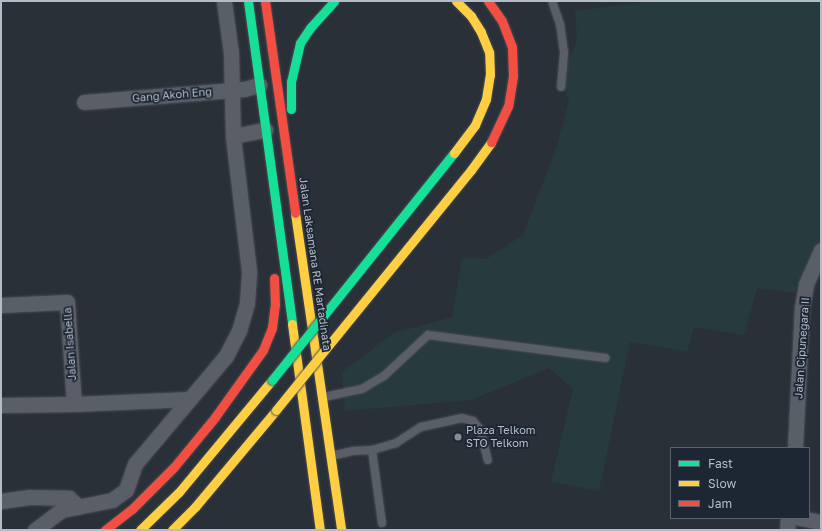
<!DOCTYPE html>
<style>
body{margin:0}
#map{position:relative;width:822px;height:531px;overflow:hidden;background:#2a3038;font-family:"Golos Text",sans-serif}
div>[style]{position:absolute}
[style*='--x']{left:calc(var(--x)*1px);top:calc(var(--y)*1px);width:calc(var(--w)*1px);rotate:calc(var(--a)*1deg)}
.green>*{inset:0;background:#273a3e}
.roads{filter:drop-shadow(0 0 1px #484c53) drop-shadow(0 0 1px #484c53)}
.lane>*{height:8px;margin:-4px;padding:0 4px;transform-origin:4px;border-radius:4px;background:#5a5e66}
.street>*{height:15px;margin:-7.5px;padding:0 7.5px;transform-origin:7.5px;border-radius:7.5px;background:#5a5e66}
.fast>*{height:9px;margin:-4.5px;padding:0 4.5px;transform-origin:4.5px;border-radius:4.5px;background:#16e098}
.slow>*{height:9px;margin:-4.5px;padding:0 4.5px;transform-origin:4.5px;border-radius:4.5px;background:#ffcf43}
.jam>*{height:9px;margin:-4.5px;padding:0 4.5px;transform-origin:4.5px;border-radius:4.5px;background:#f24e42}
.bridges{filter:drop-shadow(0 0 1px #474c53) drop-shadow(0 0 1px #474c53)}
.fast-bridge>*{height:9px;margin:-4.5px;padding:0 4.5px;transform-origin:4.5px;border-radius:4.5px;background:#16e098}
.slow-bridge>*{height:9px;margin:-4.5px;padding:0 4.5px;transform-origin:4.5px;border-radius:4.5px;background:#ffcf43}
.jam-bridge>*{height:9px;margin:-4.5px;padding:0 4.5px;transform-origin:4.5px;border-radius:4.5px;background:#f24e42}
.dots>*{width:11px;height:11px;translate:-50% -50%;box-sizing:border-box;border:2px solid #1d2633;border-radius:50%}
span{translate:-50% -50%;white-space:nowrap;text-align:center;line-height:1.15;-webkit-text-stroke:3.5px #1d2633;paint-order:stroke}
.street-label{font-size:11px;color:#b4bcc9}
.poi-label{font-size:11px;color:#b4bcc9}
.left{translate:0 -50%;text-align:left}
.frame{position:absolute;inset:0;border:2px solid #b4bcc9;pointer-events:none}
.legend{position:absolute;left:670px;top:447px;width:140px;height:72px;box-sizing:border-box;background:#1d2633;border:1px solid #59626f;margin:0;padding:5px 7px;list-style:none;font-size:12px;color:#b4bcc9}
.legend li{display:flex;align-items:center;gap:8px;height:20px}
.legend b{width:20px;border:1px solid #59626f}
</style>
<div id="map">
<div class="green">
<div style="clip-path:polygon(653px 1px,821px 1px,821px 237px,794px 293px,757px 288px,744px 335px,694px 327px,687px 352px,630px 342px,599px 491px,551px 482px,573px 389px,549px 368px,471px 400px,345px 411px,342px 372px,394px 333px,452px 317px,462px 258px,486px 259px,523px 235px,557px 146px,569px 100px,558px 77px,570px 58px,577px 40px,575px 11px)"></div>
</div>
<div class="roads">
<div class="lane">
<div style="--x:552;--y:1;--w:24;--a:71"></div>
<div style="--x:560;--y:24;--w:29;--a:82"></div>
<div style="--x:564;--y:53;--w:34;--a:95"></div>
<div style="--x:324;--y:397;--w:39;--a:-12"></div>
<div style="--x:362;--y:389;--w:26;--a:-31"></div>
<div style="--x:384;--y:376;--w:60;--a:-43"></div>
<div style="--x:428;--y:335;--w:179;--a:7.4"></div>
<div style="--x:331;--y:456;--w:23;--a:-13"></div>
<div style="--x:353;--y:451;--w:19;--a:-3"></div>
<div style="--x:382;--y:523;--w:74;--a:-97.8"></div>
<div style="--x:372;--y:450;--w:25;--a:-16"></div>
<div style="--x:396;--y:443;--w:30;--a:-33"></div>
<div style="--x:421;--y:427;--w:42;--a:-12.4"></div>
<div style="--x:462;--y:418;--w:11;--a:15"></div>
<div style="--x:473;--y:421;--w:11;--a:49"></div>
<div style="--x:480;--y:429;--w:32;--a:76"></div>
</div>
<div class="street">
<div style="--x:84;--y:102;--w:161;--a:-4.6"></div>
<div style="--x:244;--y:89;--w:16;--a:-15"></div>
<div style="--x:233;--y:136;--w:33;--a:-11"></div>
<div style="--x:1;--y:305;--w:66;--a:-2.6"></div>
<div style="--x:67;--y:302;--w:102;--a:86.1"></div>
<div style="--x:1;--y:405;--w:73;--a:-0.8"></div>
<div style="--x:74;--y:404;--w:116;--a:-2.5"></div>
<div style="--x:795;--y:448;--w:141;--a:-87.2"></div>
<div style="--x:802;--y:307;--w:23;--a:-80"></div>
<div style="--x:806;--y:284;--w:37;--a:-66"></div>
<div style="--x:1;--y:501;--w:29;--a:-8"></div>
<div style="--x:30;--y:497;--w:39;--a:1"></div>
<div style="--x:69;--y:498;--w:13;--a:42"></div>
<div style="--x:800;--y:518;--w:21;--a:11"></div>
<div style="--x:35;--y:530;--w:34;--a:-37"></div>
<div style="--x:62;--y:510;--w:51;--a:-11.3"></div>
<div style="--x:112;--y:500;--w:17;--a:-36"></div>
<div style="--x:126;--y:490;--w:28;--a:-71"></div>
<div style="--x:135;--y:464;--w:141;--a:-49.9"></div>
<div style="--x:226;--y:356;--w:28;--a:-63"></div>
<div style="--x:239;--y:331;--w:29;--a:-74"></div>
<div style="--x:247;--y:303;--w:32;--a:-86"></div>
<div style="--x:249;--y:271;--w:136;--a:-96.8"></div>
<div style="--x:233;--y:136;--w:83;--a:-91.4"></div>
<div style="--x:231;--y:53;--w:52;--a:-97.7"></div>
<div style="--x:787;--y:530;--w:12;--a:-85"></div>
</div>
<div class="fast">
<div style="--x:248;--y:1;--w:326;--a:82.2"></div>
<div style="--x:291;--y:109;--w:27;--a:-90"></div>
<div style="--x:291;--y:82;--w:40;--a:-77"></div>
<div style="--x:300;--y:43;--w:18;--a:-56"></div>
<div style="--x:310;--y:28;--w:36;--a:-48"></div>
</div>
<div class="slow">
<div style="--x:295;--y:213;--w:320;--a:81.7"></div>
<div style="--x:292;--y:324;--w:208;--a:82.3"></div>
<div style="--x:140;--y:530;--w:54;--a:-44.3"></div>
<div style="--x:179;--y:492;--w:146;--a:-50.3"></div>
<div style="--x:172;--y:530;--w:33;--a:-45"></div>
<div style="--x:195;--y:507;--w:126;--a:-50.1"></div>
</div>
<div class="jam">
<div style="--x:265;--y:1;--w:214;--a:81.9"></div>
<div style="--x:105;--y:530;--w:34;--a:-38"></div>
<div style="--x:132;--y:509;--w:59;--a:-45"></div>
<div style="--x:174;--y:467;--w:65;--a:-50.6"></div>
<div style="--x:215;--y:417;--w:82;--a:-54.4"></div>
<div style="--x:263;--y:350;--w:24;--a:-68"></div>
<div style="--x:272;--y:328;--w:23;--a:-83"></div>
<div style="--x:275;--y:305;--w:27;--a:-92"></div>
</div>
</div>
<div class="bridges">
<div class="fast-bridge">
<div style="--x:272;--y:380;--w:291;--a:-51.3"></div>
</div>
<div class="slow-bridge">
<div style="--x:454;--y:153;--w:35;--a:-53"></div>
<div style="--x:475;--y:125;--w:28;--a:-67"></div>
<div style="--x:486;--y:99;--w:24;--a:-81"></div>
<div style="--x:490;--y:75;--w:23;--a:-92"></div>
<div style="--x:489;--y:52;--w:22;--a:-112"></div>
<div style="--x:481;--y:32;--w:19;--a:-122"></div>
<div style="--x:471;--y:16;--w:21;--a:-135"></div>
<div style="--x:276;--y:410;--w:309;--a:-50.9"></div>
<div style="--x:471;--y:170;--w:34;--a:-54"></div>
</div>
<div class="jam-bridge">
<div style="--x:488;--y:1;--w:24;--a:55"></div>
<div style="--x:502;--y:21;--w:28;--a:69"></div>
<div style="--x:512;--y:47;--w:29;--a:88"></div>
<div style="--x:513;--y:76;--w:30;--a:99"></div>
<div style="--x:508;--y:106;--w:40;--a:115"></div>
</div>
</div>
<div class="dots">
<div style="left:458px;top:437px;background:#848b96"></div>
</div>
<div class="street-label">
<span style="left:172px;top:95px;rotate:-5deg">Gang Akoh Eng</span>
<span style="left:315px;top:264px;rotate:82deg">Jalan Laksamana RE Martadinata</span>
<span style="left:70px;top:344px;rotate:-94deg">Jalan Isabella</span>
<span style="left:802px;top:348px;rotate:-86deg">Jalan Cipunegara II</span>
</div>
<div class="poi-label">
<span class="left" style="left:466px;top:437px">Plaza Telkom<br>STO Telkom</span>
</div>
<div class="frame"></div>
<ul class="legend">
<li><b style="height:5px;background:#16e098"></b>Fast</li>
<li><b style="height:5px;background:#ffcf43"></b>Slow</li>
<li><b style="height:5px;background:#f24e42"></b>Jam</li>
</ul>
</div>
